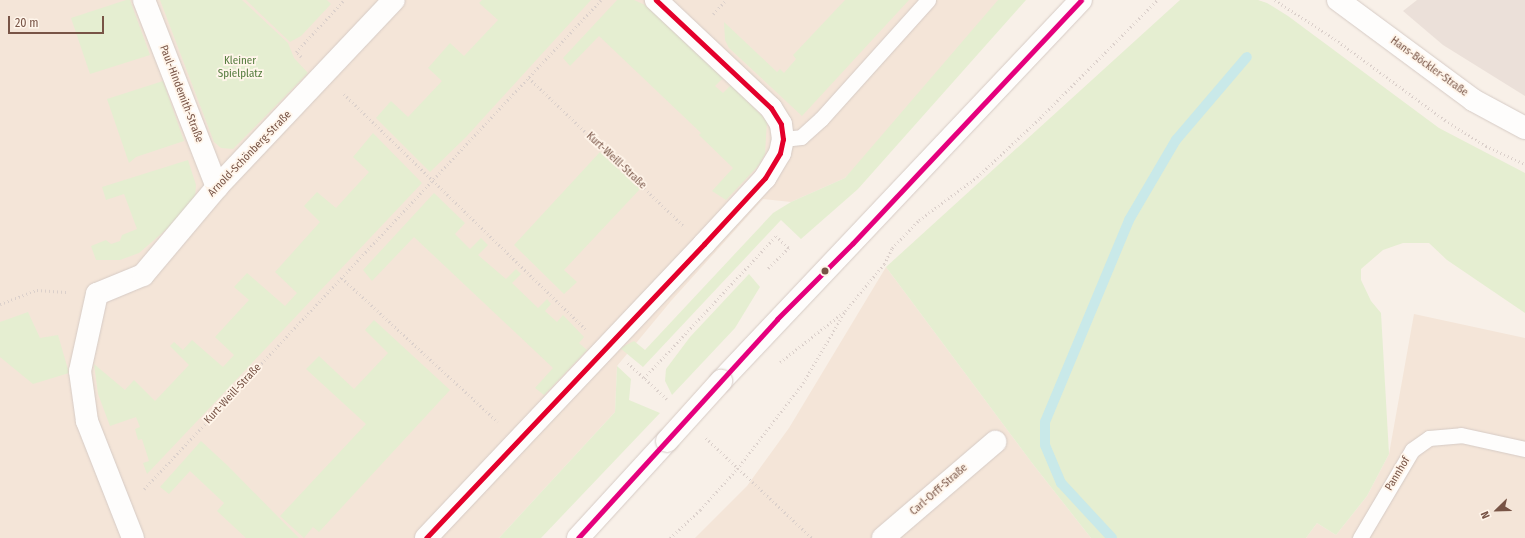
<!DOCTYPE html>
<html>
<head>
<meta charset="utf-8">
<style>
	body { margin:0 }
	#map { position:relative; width:1525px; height:538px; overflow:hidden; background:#f8f0e8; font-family:"Fira Sans Condensed",sans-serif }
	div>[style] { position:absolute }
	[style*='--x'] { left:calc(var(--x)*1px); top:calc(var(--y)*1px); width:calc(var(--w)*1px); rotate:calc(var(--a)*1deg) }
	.residential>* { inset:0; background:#f4e5d8 }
	.industrial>* { inset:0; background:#ebe0d9 }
	.green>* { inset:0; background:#e5eed1 }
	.stream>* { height:10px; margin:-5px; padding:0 5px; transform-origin:5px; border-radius:5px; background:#c9e9e9 }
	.path>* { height:2.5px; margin-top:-1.25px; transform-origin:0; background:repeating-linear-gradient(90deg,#dbd0cb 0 1px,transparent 0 4px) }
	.roads { filter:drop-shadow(0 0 1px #d6cbc5) drop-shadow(0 0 1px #d6cbc5) }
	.lane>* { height:15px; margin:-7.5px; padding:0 7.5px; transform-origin:7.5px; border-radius:7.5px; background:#fefdfc }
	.street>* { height:22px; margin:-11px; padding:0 11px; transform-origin:11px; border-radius:11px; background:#fefdfc }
	.secondary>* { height:22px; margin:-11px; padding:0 11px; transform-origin:11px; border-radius:11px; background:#fefdfc }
	.bridges { filter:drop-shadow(0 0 1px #d7cbc4) drop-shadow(0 0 1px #d7cbc4) }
	.secondary-bridge>* { height:22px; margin:-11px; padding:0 11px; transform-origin:11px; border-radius:11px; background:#fefdfc }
	.bus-1>* { height:5px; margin:-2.5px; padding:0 2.5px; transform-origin:2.5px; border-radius:2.5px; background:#e5007d }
	.bus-2>* { height:5px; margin:-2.5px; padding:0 2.5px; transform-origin:2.5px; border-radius:2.5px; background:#e4002b }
	.dots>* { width:11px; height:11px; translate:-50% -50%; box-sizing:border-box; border:2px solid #fff5ea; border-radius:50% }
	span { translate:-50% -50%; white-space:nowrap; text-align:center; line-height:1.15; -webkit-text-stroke:3.5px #fff5ea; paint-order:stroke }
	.park-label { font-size:11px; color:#527a3b }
	.street-label { font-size:11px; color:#785446 }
	.north { position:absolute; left:1477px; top:490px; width:40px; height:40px; -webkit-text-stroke:3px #fff5ea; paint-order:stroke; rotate:247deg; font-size:11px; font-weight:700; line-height:16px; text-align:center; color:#785446 }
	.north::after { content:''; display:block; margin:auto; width:14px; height:18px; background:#785446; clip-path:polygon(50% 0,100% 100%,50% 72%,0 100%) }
	.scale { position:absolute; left:8px; top:16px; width:96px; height:18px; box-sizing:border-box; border:2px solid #785446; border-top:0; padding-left:5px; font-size:12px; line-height:14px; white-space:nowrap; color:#785446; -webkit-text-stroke:3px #fff5ea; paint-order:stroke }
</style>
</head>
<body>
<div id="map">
	<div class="residential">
		<div style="clip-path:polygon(0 0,1015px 0,845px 178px,791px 202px,763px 199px,671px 301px,617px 366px,615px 412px,499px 538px,0 538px)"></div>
		<div style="clip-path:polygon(886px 267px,1032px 463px,1091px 538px,695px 538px,747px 486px,789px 428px)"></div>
		<div style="clip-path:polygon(1414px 314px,1525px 338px,1525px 538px,1306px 538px,1317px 523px,1336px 535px,1367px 496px,1389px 454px)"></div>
	</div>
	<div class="industrial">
		<div style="clip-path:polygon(1417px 0,1525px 0,1525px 96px,1443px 45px,1403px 11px)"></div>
	</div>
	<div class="green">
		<div style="clip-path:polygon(126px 0,130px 0,150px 55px,90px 74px,71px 18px)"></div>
		<div style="clip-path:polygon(160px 0,242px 0,288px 43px,294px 58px,308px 73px,233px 149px,221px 148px,214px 142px)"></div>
		<div style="clip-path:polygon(246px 0,327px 0,331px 4px,301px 36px,290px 42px)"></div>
		<div style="clip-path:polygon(482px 0,591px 0,466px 137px,430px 172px,376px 118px,391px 101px,408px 117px,442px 81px,428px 68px,450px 43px,464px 56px,498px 20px,479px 3px)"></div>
		<div style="clip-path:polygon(617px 0,634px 0,645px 5px,723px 78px,715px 86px,723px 93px,731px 85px,767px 121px,765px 154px,758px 166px,726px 200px,712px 191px,733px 168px,699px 135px,701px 133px,599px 36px,570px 66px,563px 58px)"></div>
		<div style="clip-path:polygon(845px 0,909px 0,802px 116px,729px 48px,725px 40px,724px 22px,777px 72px,780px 69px,784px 73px,796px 59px,793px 55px,795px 53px)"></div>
		<div style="clip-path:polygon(998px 0,1026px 0,858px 189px,801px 239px,781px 220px,643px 367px,620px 348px,634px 341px,645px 350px,773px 213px,791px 202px,845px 178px)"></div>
		<div style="clip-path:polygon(1180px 0,1258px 0,1267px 3px,1288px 16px,1439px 128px,1525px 173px,1525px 313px,1447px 260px,1429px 243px,1403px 243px,1383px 250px,1361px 269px,1361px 280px,1371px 301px,1381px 313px,1389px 454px,1367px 496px,1336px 535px,1317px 523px,1306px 538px,1091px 538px,1032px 463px,886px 267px)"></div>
		<div style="clip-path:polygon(163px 81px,184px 141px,136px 157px,129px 163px,107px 99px)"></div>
		<div style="clip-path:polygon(373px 133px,422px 183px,147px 474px,143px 463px,149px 461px,142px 439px,138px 440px,135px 429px,140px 427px,136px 417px,110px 426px,98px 394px,94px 364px,125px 390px,134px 380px,155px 401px,189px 365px,170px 346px,174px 342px,183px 350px,192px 340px,223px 367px,234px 355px,215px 337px,249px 300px,234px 287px,247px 273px,285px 306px,297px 293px,275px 272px,320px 222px,304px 206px,317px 192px,336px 208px,369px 172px,353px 157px)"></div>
		<div style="clip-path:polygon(600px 152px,640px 189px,564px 270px,577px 282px,564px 294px,514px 245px)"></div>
		<div style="clip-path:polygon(188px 160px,196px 185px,195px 197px,168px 228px,139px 253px,120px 260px,96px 260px,91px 246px,106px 240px,111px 244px,120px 241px,122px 235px,137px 229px,124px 194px,106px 200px,102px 187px)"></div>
		<div style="clip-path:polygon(434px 193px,465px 223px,455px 234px,470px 249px,481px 238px,488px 245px,478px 255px,506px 279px,516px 269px,521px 274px,512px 283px,538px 308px,547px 299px,551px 304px,545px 311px,557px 322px,563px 315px,584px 337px,579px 343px,587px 350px,544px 395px,535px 388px,553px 368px,414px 237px,372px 281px,363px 270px)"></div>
		<div style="clip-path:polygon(749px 274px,760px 287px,735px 328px,672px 395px,665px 381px,666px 369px,690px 337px)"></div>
		<div style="clip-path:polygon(28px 312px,40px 338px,58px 335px,69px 373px,33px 384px,0 357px,0 322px)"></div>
		<div style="clip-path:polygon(374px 320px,450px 390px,319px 532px,313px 527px,304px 538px,280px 516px,366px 424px,306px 369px,319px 356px,354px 389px,388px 353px,365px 330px)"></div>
		<div style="clip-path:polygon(617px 366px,631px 379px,629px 400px,660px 413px,541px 538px,499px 538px,615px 412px)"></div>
		<div style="clip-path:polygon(201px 441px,228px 466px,299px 538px,246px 538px,217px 511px,224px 503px,190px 471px,169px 494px,160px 487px)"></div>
	</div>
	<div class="stream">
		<div style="--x:1112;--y:538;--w:75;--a:-132.8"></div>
		<div style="--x:1061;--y:483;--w:41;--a:-112.8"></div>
		<div style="--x:1045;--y:445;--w:23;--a:-90"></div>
		<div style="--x:1045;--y:422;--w:219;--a:-67.4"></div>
		<div style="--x:1129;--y:220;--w:93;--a:-59.6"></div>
		<div style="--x:1176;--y:140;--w:109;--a:-49.5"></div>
	</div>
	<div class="path">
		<div style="--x:1275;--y:0;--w:72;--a:33"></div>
		<div style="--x:1335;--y:39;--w:137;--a:36.4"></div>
		<div style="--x:1445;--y:120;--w:49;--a:32.4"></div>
		<div style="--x:1486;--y:146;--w:43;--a:24.8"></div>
		<div style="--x:713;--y:14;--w:19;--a:-47"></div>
		<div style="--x:301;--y:57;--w:7;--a:-135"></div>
		<div style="--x:296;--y:52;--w:71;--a:-47.3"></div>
		<div style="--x:529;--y:78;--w:213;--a:43.7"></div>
		<div style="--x:344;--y:94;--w:337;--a:44.2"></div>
		<div style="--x:342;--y:278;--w:212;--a:42.7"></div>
		<div style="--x:0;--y:304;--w:40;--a:-21"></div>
		<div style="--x:37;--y:290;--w:32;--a:4"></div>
		<div style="--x:780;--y:362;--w:83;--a:-38.1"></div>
		<div style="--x:845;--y:311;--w:61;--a:-50.3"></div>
		<div style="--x:884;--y:264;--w:18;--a:-63"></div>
		<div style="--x:892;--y:248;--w:39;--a:-46"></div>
		<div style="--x:919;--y:220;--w:72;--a:-36.6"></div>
		<div style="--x:977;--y:177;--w:86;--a:-43.1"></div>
		<div style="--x:1040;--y:118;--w:166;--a:-45.2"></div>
		<div style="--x:628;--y:363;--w:53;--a:42.7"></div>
		<div style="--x:644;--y:378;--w:194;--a:-47.1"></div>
		<div style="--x:776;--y:236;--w:18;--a:43"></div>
		<div style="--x:789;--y:248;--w:30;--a:135"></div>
		<div style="--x:706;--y:438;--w:146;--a:43.3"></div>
		<div style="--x:144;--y:489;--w:669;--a:-46.94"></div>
		<div style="--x:670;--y:538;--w:41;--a:-43"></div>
		<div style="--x:700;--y:510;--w:55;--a:-47.9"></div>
		<div style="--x:737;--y:469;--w:108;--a:-52.5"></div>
		<div style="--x:803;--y:383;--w:81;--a:-59.6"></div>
	</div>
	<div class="roads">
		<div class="lane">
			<div style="--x:783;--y:139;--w:18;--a:-6"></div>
			<div style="--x:801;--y:137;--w:27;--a:-42"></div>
			<div style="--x:821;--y:119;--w:160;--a:-48"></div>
			<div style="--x:1360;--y:538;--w:102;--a:-59.4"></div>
			<div style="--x:1412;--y:450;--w:21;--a:-35"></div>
			<div style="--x:1429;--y:438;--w:32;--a:-5"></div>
			<div style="--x:1461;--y:435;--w:66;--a:12.3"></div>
		</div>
		<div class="street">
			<div style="--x:144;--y:0;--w:201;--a:68.7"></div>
			<div style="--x:133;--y:538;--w:126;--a:-111.5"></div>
			<div style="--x:87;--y:421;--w:50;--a:-98"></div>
			<div style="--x:80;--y:371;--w:79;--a:-77.6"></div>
			<div style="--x:97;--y:294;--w:50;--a:-22.4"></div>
			<div style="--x:143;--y:275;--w:115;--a:-49.9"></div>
			<div style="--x:217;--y:187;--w:257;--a:-46.6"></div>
			<div style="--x:426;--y:538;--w:405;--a:-46.6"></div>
			<div style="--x:704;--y:244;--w:90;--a:-47.3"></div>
			<div style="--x:765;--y:178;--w:29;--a:-59"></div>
			<div style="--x:780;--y:153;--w:14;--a:-78"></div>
			<div style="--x:783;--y:139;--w:15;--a:-98"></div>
			<div style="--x:781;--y:124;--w:19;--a:-122"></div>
			<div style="--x:771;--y:108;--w:158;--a:-136.8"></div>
			<div style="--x:883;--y:538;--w:148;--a:-40.6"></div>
		</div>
		<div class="secondary">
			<div style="--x:1338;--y:0;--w:168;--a:36.5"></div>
			<div style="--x:1473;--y:100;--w:59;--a:28.3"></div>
			<div style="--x:721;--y:381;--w:524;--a:-46.62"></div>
			<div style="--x:578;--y:538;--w:132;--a:-47.5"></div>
		</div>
	</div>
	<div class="bridges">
		<div class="secondary-bridge">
			<div style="--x:667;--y:441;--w:81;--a:-48"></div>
		</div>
	</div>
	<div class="bus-1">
		<div style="--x:578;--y:538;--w:296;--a:-47.7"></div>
		<div style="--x:777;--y:319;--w:107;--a:-45"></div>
		<div style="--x:853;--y:243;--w:333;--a:-46.8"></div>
	</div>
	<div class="bus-2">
		<div style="--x:426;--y:538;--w:405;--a:-46.6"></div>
		<div style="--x:704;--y:244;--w:90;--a:-47.3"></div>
		<div style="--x:765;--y:178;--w:29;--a:-59"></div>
		<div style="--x:780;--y:153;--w:14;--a:-78"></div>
		<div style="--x:783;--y:139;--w:15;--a:-98"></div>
		<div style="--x:781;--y:124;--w:19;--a:-122"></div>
		<div style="--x:771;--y:108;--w:158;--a:-136.8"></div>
	</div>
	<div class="dots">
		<div style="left:825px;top:271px;background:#785446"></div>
	</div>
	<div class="park-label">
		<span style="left:240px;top:68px">Kleiner<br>Spielplatz</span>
	</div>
	<div class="street-label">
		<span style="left:1429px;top:67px;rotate:36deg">Hans-Böckler-Straße</span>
		<span style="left:181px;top:94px;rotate:69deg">Paul-Hindemith-Straße</span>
		<span style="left:250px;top:154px;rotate:-46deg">Arnold-Schönberg-Straße</span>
		<span style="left:616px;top:161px;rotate:43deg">Kurt-Weill-Straße</span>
		<span style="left:233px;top:394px;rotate:-47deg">Kurt-Weill-Straße</span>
		<span style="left:1398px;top:474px;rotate:-59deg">Pannhof</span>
		<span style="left:939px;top:490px;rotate:-41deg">Carl-Orff-Straße</span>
	</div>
	<div class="north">N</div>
	<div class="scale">20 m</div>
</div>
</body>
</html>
